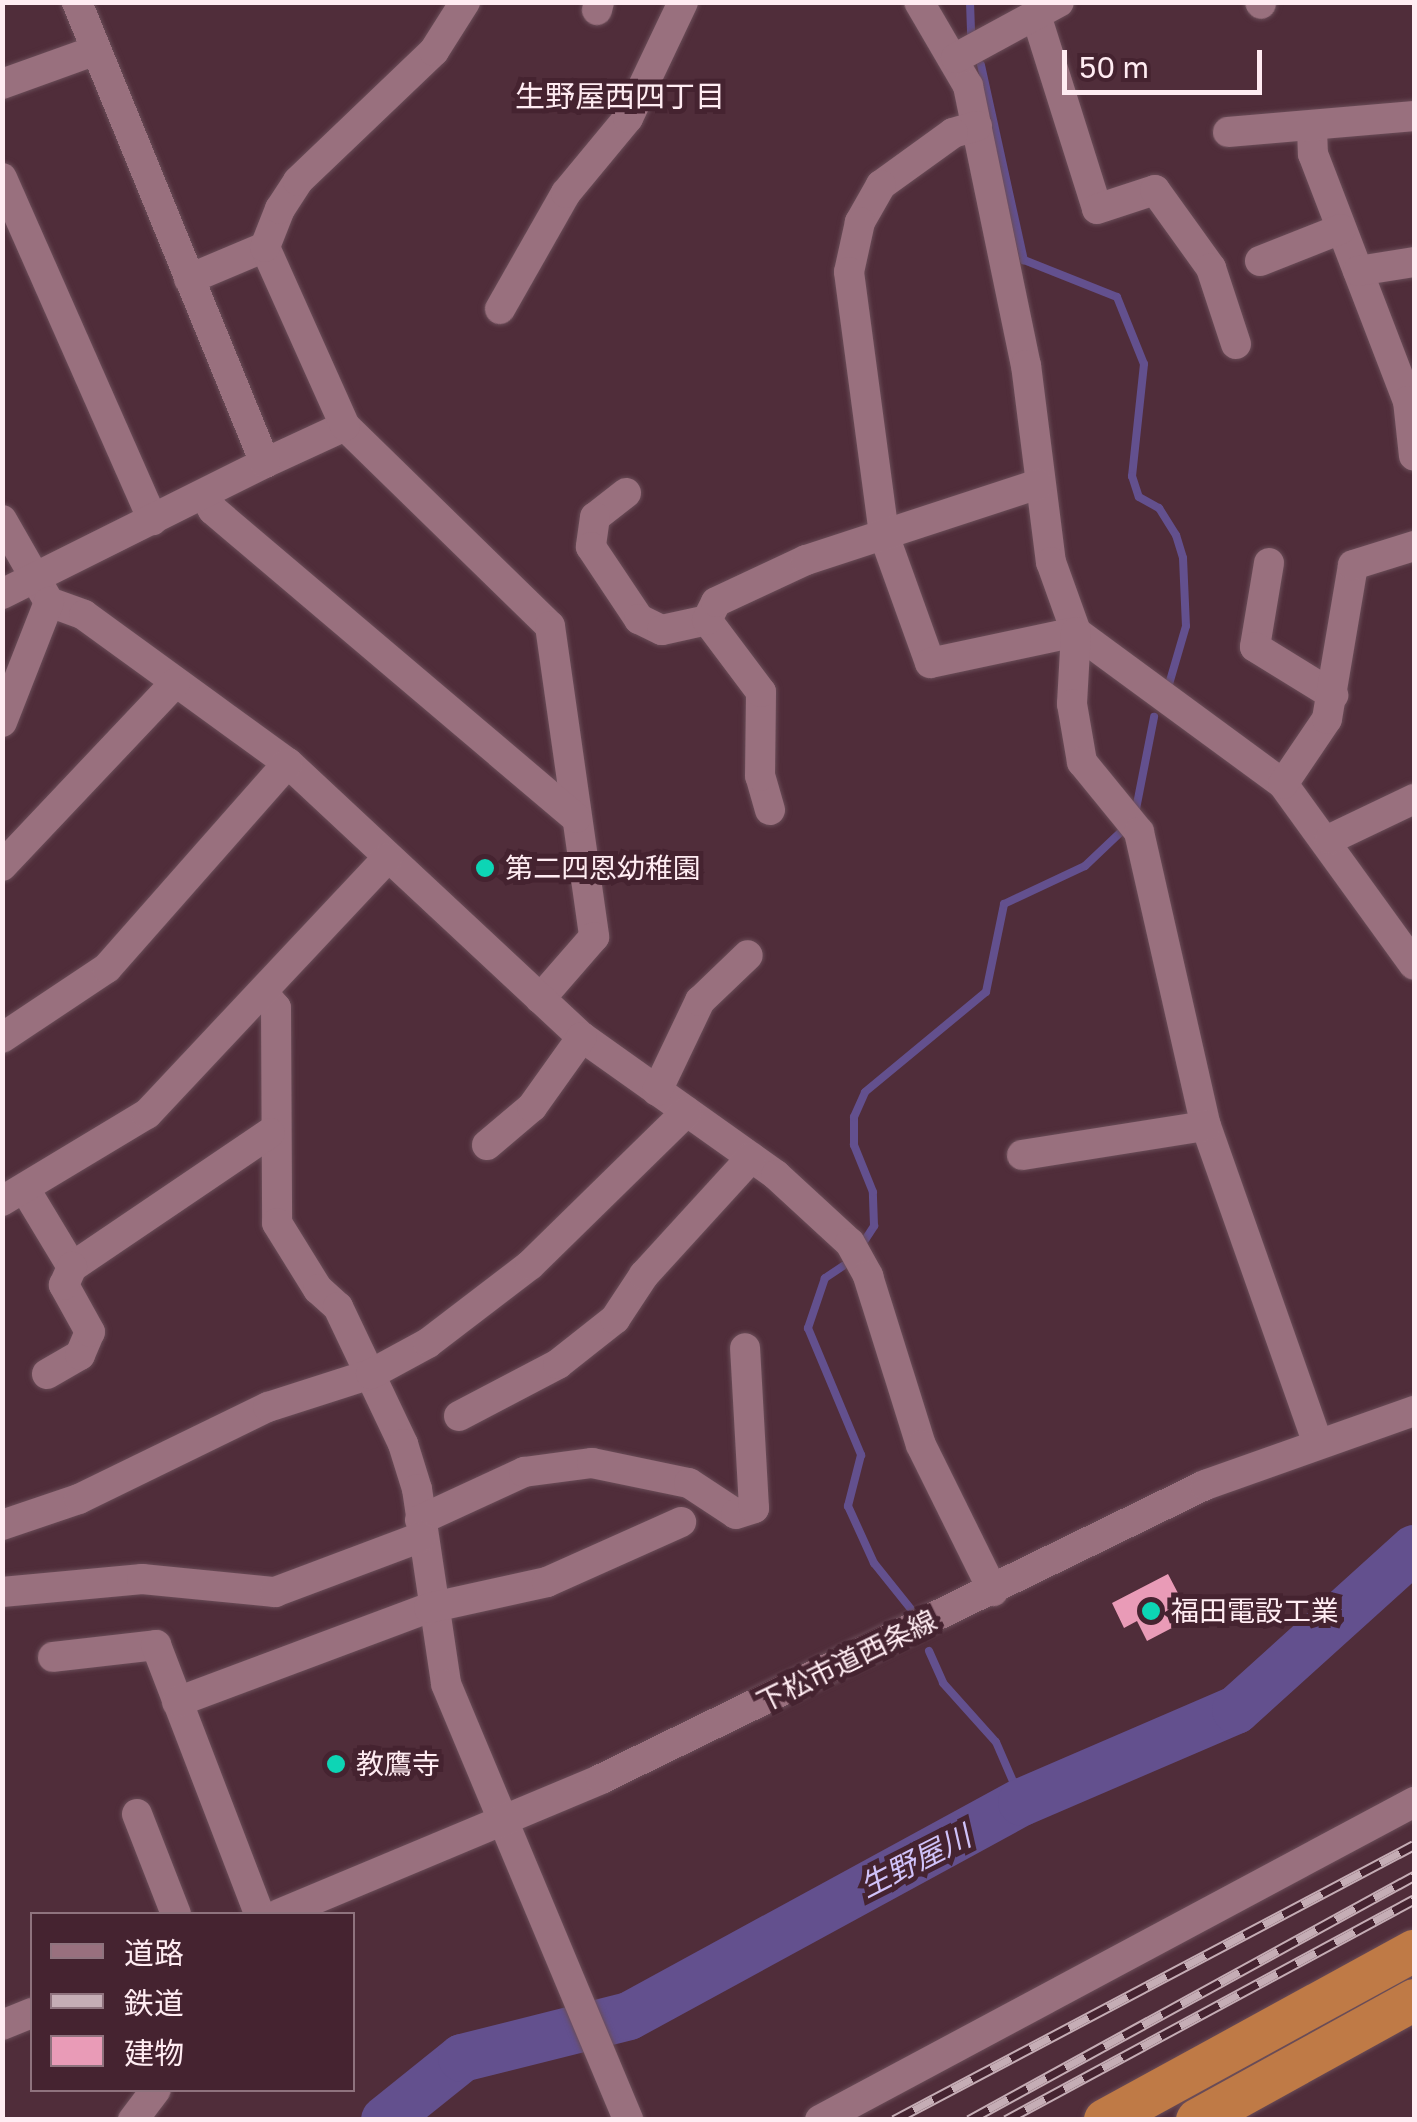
<!DOCTYPE html>
<html>
<head>
<meta charset="utf-8">
<style>
	body { margin:0 }
	#map { position:relative; width:1417px; height:2122px; overflow:hidden; background:#502d3a; font-family:"Golos Text","Noto Sans JP",sans-serif }
	div>[style] { position:absolute }
	[style*='--x'] { left:calc(var(--x)*1px); top:calc(var(--y)*1px); width:calc(var(--w)*1px); rotate:calc(var(--a)*1deg) }
	.stream>* { height:8px; margin:-4px; padding:0 4px; transform-origin:4px; border-radius:4px; background:#63508e }
	.river>* { height:48px; margin:-24px; padding:0 24px; transform-origin:24px; border-radius:24px; background:#63508e }
	.building>* { inset:0; background:#e99bb7 }
	.roads { filter:drop-shadow(0 0 2px #6a4d58) drop-shadow(0 0 2px #6a4d58) }
	.minor>* { height:30px; margin:-15px; padding:0 15px; transform-origin:15px; border-radius:15px; background:#99707e }
	.highway>* { height:42px; margin:-21px; padding:0 21px; transform-origin:21px; border-radius:21px; background:#bf7a46 }
	.rail>* { height:11px; margin-top:-5.5px; transform-origin:0; background:repeating-linear-gradient(90deg,#452330 0 22px,#c5adb5 0 44px); box-sizing:border-box; border-block:2px solid #c5adb5 }
	.dots>* { width:28px; height:28px; translate:-50% -50%; box-sizing:border-box; border:5px solid #452330; border-radius:50% }
	span { translate:-50% -50%; white-space:nowrap; text-align:center; line-height:1.15; -webkit-text-stroke:10px #452330; paint-order:stroke }
	.poi-label { font-size:28px; color:#ffecf2 }
	.left { translate:0 -50%; text-align:left }
	.street-label { font-size:28px; color:#ffecf2 }
	.neighbourhood-label { font-size:30px; color:#ffecf2 }
	.water-label { font-size:30px; color:#d0c2f9; font-style:italic }
	.frame { position:absolute; inset:0; border:5px solid #ffecf2; pointer-events:none }
	.legend { position:absolute; left:30px; top:1912px; width:325px; height:180px; box-sizing:border-box; background:#452330; border:2px solid #8f737e; margin:0; padding:12px 18px; list-style:none; font-size:30px; color:#ffecf2 }
	.legend li { display:flex; align-items:center; gap:20px; height:50px }
	.legend b { width:50px; border:2px solid #8f737e }
	.scale { position:absolute; left:1062px; top:50px; width:200px; height:45px; box-sizing:border-box; border:5px solid #ffecf2; border-top:0; padding-left:12px; font-size:30px; line-height:35px; white-space:nowrap; color:#ffecf2; -webkit-text-stroke:8px #452330; paint-order:stroke }
</style>
</head>
<body>
<div id="map">
	<div class="stream">
		<div style="--x:970;--y:2;--w:31;--a:88"></div>
		<div style="--x:981;--y:65;--w:200;--a:77.6"></div>
		<div style="--x:1024;--y:260;--w:100;--a:21.7"></div>
		<div style="--x:1117;--y:297;--w:72;--a:68.1"></div>
		<div style="--x:1144;--y:364;--w:113;--a:96.1"></div>
		<div style="--x:1132;--y:476;--w:22;--a:72"></div>
		<div style="--x:1139;--y:497;--w:23;--a:29"></div>
		<div style="--x:1159;--y:508;--w:32;--a:58"></div>
		<div style="--x:1176;--y:535;--w:24;--a:73"></div>
		<div style="--x:1183;--y:558;--w:68;--a:87.5"></div>
		<div style="--x:1186;--y:626;--w:60;--a:106.3"></div>
		<div style="--x:1136;--y:809;--w:94;--a:-78.9"></div>
		<div style="--x:865;--y:1240;--w:17;--a:-57"></div>
		<div style="--x:874;--y:1226;--w:34;--a:-92"></div>
		<div style="--x:873;--y:1192;--w:51;--a:-112"></div>
		<div style="--x:854;--y:1145;--w:28;--a:-90"></div>
		<div style="--x:854;--y:1117;--w:27;--a:-66"></div>
		<div style="--x:865;--y:1092;--w:157;--a:-39.6"></div>
		<div style="--x:986;--y:992;--w:90;--a:-78.4"></div>
		<div style="--x:1004;--y:904;--w:89;--a:-25.1"></div>
		<div style="--x:1085;--y:866;--w:55;--a:-43.5"></div>
		<div style="--x:843;--y:1266;--w:22;--a:146"></div>
		<div style="--x:825;--y:1278;--w:53;--a:108.8"></div>
		<div style="--x:808;--y:1328;--w:138;--a:67.3"></div>
		<div style="--x:861;--y:1455;--w:53;--a:104.3"></div>
		<div style="--x:848;--y:1506;--w:63;--a:65.5"></div>
		<div style="--x:874;--y:1563;--w:58;--a:51.3"></div>
		<div style="--x:929;--y:1651;--w:35;--a:66"></div>
		<div style="--x:943;--y:1683;--w:79;--a:48.1"></div>
		<div style="--x:996;--y:1742;--w:65;--a:66.6"></div>
	</div>
	<div class="river">
		<div style="--x:385;--y:2120;--w:99;--a:-38.8"></div>
		<div style="--x:462;--y:2058;--w:172;--a:-14.1"></div>
		<div style="--x:629;--y:2016;--w:447;--a:-28.6"></div>
		<div style="--x:1022;--y:1802;--w:233;--a:-23.3"></div>
		<div style="--x:1236;--y:1710;--w:240;--a:-42.1"></div>
	</div>
	<div class="building">
		<div style="clip-path:polygon(1168px 1574px,1191px 1618px,1147px 1641px,1137px 1621px,1124px 1628px,1112px 1603px)"></div>
	</div>
	<div class="roads">
		<div class="minor">
			<div style="--x:919;--y:2;--w:97;--a:59.7"></div>
			<div style="--x:968;--y:86;--w:285;--a:78.3"></div>
			<div style="--x:1026;--y:365;--w:199;--a:82.8"></div>
			<div style="--x:1051;--y:562;--w:74;--a:70.3"></div>
			<div style="--x:1076;--y:632;--w:257;--a:36.3"></div>
			<div style="--x:1283;--y:784;--w:223;--a:54.1"></div>
			<div style="--x:1260;--y:2;--w:2;--a:63"></div>
			<div style="--x:597;--y:10;--w:8;--a:-76"></div>
			<div style="--x:1036;--y:15;--w:203;--a:72.5"></div>
			<div style="--x:1097;--y:209;--w:61;--a:-18.1"></div>
			<div style="--x:1155;--y:190;--w:96;--a:54.3"></div>
			<div style="--x:1211;--y:268;--w:80;--a:71.8"></div>
			<div style="--x:956;--y:58;--w:117;--a:-28.5"></div>
			<div style="--x:2;--y:84;--w:95;--a:-19.8"></div>
			<div style="--x:977;--y:126;--w:25;--a:164"></div>
			<div style="--x:953;--y:133;--w:89;--a:144.2"></div>
			<div style="--x:881;--y:185;--w:43;--a:119.6"></div>
			<div style="--x:860;--y:222;--w:51;--a:102.4"></div>
			<div style="--x:849;--y:272;--w:265;--a:82.4"></div>
			<div style="--x:884;--y:535;--w:136;--a:70.2"></div>
			<div style="--x:930;--y:663;--w:149;--a:-12"></div>
			<div style="--x:1076;--y:632;--w:72;--a:93.2"></div>
			<div style="--x:1072;--y:704;--w:59;--a:80.2"></div>
			<div style="--x:1082;--y:762;--w:90;--a:50.8"></div>
			<div style="--x:1139;--y:832;--w:302;--a:77.2"></div>
			<div style="--x:1206;--y:1126;--w:334;--a:70.6"></div>
			<div style="--x:1312;--y:128;--w:26;--a:88"></div>
			<div style="--x:1313;--y:154;--w:265;--a:69"></div>
			<div style="--x:1408;--y:401;--w:55;--a:83.8"></div>
			<div style="--x:1228;--y:132;--w:187;--a:-4.9"></div>
			<div style="--x:2;--y:178;--w:374;--a:66.2"></div>
			<div style="--x:1260;--y:261;--w:87;--a:-21.6"></div>
			<div style="--x:1358;--y:271;--w:57;--a:-9.1"></div>
			<div style="--x:189;--y:279;--w:82;--a:-22.8"></div>
			<div style="--x:500;--y:309;--w:133;--a:-60.4"></div>
			<div style="--x:566;--y:193;--w:97;--a:-50.4"></div>
			<div style="--x:628;--y:118;--w:128;--a:-64.6"></div>
			<div style="--x:345;--y:426;--w:286;--a:44.3"></div>
			<div style="--x:550;--y:626;--w:314;--a:81.9"></div>
			<div style="--x:594;--y:937;--w:82;--a:131.1"></div>
			<div style="--x:265;--y:463;--w:88;--a:-24.8"></div>
			<div style="--x:345;--y:426;--w:196;--a:-114.1"></div>
			<div style="--x:265;--y:247;--w:41;--a:-68.5"></div>
			<div style="--x:280;--y:209;--w:33;--a:-57"></div>
			<div style="--x:298;--y:181;--w:188;--a:-43.7"></div>
			<div style="--x:434;--y:51;--w:58;--a:-57.7"></div>
			<div style="--x:626;--y:493;--w:39;--a:142"></div>
			<div style="--x:595;--y:517;--w:30;--a:98"></div>
			<div style="--x:591;--y:547;--w:87;--a:56.3"></div>
			<div style="--x:639;--y:619;--w:25;--a:26"></div>
			<div style="--x:662;--y:630;--w:46;--a:-12.5"></div>
			<div style="--x:204;--y:494;--w:18;--a:61"></div>
			<div style="--x:213;--y:510;--w:476;--a:40.3"></div>
			<div style="--x:2;--y:520;--w:95;--a:60.2"></div>
			<div style="--x:49;--y:602;--w:37;--a:20"></div>
			<div style="--x:84;--y:615;--w:252;--a:36"></div>
			<div style="--x:288;--y:763;--w:402;--a:43"></div>
			<div style="--x:582;--y:1037;--w:238;--a:35.4"></div>
			<div style="--x:776;--y:1175;--w:100;--a:42.6"></div>
			<div style="--x:850;--y:1243;--w:38;--a:61"></div>
			<div style="--x:868;--y:1276;--w:177;--a:72.6"></div>
			<div style="--x:921;--y:1445;--w:163;--a:63.7"></div>
			<div style="--x:1269;--y:563;--w:85;--a:99.5"></div>
			<div style="--x:1255;--y:647;--w:92;--a:31.6"></div>
			<div style="--x:2;--y:594;--w:294;--a:-26.5"></div>
			<div style="--x:265;--y:463;--w:498;--a:-112.2"></div>
			<div style="--x:2;--y:722;--w:129;--a:-68.6"></div>
			<div style="--x:1283;--y:784;--w:78;--a:-55.9"></div>
			<div style="--x:1327;--y:719;--w:156;--a:-80.4"></div>
			<div style="--x:1353;--y:565;--w:64;--a:-17.3"></div>
			<div style="--x:770;--y:810;--w:35;--a:-106"></div>
			<div style="--x:760;--y:776;--w:84;--a:-89.3"></div>
			<div style="--x:761;--y:692;--w:90;--a:-126.9"></div>
			<div style="--x:707;--y:620;--w:20;--a:-63"></div>
			<div style="--x:716;--y:602;--w:99;--a:-25"></div>
			<div style="--x:806;--y:560;--w:244;--a:-18.1"></div>
			<div style="--x:1330;--y:839;--w:93;--a:-25.5"></div>
			<div style="--x:2;--y:866;--w:252;--a:-46.6"></div>
			<div style="--x:264;--y:994;--w:18;--a:49"></div>
			<div style="--x:276;--y:1008;--w:215;--a:89.7"></div>
			<div style="--x:277;--y:1223;--w:78;--a:58.2"></div>
			<div style="--x:318;--y:1289;--w:27;--a:42"></div>
			<div style="--x:338;--y:1307;--w:152;--a:64.6"></div>
			<div style="--x:403;--y:1444;--w:47;--a:72.7"></div>
			<div style="--x:417;--y:1489;--w:197;--a:81.5"></div>
			<div style="--x:446;--y:1684;--w:472;--a:67.3"></div>
			<div style="--x:2;--y:1038;--w:126;--a:-33.7"></div>
			<div style="--x:107;--y:968;--w:273;--a:-48.6"></div>
			<div style="--x:657;--y:1091;--w:100;--a:-64.5"></div>
			<div style="--x:700;--y:1001;--w:66;--a:-43.8"></div>
			<div style="--x:487;--y:1145;--w:59;--a:-40.2"></div>
			<div style="--x:532;--y:1107;--w:86;--a:-54.5"></div>
			<div style="--x:1022;--y:1155;--w:186;--a:-9"></div>
			<div style="--x:25;--y:1189;--w:91;--a:58.9"></div>
			<div style="--x:72;--y:1267;--w:239;--a:-34.1"></div>
			<div style="--x:2;--y:1201;--w:169;--a:-31"></div>
			<div style="--x:147;--y:1114;--w:351;--a:-46.8"></div>
			<div style="--x:47;--y:1374;--w:38;--a:-30"></div>
			<div style="--x:80;--y:1355;--w:25;--a:-67"></div>
			<div style="--x:90;--y:1332;--w:54;--a:-119"></div>
			<div style="--x:64;--y:1285;--w:20;--a:-66"></div>
			<div style="--x:459;--y:1416;--w:112;--a:-27.7"></div>
			<div style="--x:558;--y:1364;--w:73;--a:-38.3"></div>
			<div style="--x:615;--y:1319;--w:53;--a:-56.6"></div>
			<div style="--x:644;--y:1275;--w:159;--a:-47.6"></div>
			<div style="--x:420;--y:1520;--w:115;--a:-24.8"></div>
			<div style="--x:524;--y:1472;--w:69;--a:-7.5"></div>
			<div style="--x:592;--y:1463;--w:99;--a:11.7"></div>
			<div style="--x:689;--y:1483;--w:56;--a:33.4"></div>
			<div style="--x:736;--y:1514;--w:19;--a:-18"></div>
			<div style="--x:754;--y:1508;--w:160;--a:-93.2"></div>
			<div style="--x:2;--y:1525;--w:81;--a:-18.7"></div>
			<div style="--x:79;--y:1499;--w:210;--a:-26"></div>
			<div style="--x:268;--y:1407;--w:108;--a:-17.8"></div>
			<div style="--x:371;--y:1374;--w:65;--a:-28.5"></div>
			<div style="--x:428;--y:1343;--w:128;--a:-37.4"></div>
			<div style="--x:530;--y:1265;--w:219;--a:-44.4"></div>
			<div style="--x:2;--y:1592;--w:141;--a:-5.3"></div>
			<div style="--x:142;--y:1579;--w:134;--a:5.6"></div>
			<div style="--x:275;--y:1592;--w:156;--a:-20.6"></div>
			<div style="--x:53;--y:1657;--w:104;--a:-6.6"></div>
			<div style="--x:156;--y:1645;--w:288;--a:69"></div>
			<div style="--x:177;--y:1702;--w:269;--a:-20.5"></div>
			<div style="--x:429;--y:1608;--w:121;--a:-12.4"></div>
			<div style="--x:547;--y:1582;--w:147;--a:-24.1"></div>
			<div style="--x:137;--y:1814;--w:107;--a:68.7"></div>
			<div style="--x:279;--y:1914;--w:349;--a:-22.7"></div>
			<div style="--x:601;--y:1779;--w:672;--a:-25.95"></div>
			<div style="--x:1205;--y:1485;--w:222;--a:-19.5"></div>
			<div style="--x:2;--y:2025;--w:32;--a:-22"></div>
			<div style="--x:133;--y:2120;--w:38;--a:-53"></div>
			<div style="--x:820;--y:2120;--w:674;--a:-28.16"></div>
		</div>
		<div class="highway">
			<div style="--x:1105;--y:2120;--w:352;--a:-28.7"></div>
			<div style="--x:1197;--y:2120;--w:248;--a:-28.9"></div>
		</div>
	</div>
	<div class="rail">
		<div style="--x:894;--y:2120;--w:588;--a:-27.87"></div>
		<div style="--x:969;--y:2120;--w:508;--a:-28.74"></div>
		<div style="--x:1006;--y:2120;--w:464;--a:-28.4"></div>
	</div>
	<div class="dots">
		<div style="left:485px;top:868px;background:#0dd5b5"></div>
		<div style="left:1151px;top:1611px;background:#0dd5b5"></div>
		<div style="left:336px;top:1764px;background:#0dd5b5"></div>
	</div>
	<div class="poi-label">
		<span class="left" style="left:505px;top:868px">第二四恩幼稚園</span>
		<span class="left" style="left:1171px;top:1611px">福田電設工業</span>
		<span class="left" style="left:356px;top:1764px">教鷹寺</span>
	</div>
	<div class="street-label">
		<span style="left:847px;top:1661px;rotate:-26deg">下松市道西条線</span>
	</div>
	<div class="neighbourhood-label">
		<span style="left:620px;top:96px">生野屋西四丁目</span>
	</div>
	<div class="water-label">
		<span style="left:915px;top:1861px;rotate:-27deg">生野屋川</span>
	</div>
	<div class="frame"></div>
	<ul class="legend">
	<li><b style="height:12px;background:#99707e"></b>道路</li>
	<li><b style="height:12px;background:#c5adb5"></b>鉄道</li>
	<li><b style="height:28px;background:#e99bb7"></b>建物</li>
	</ul>
	<div class="scale">50 m</div>
</div>
</body>
</html>
